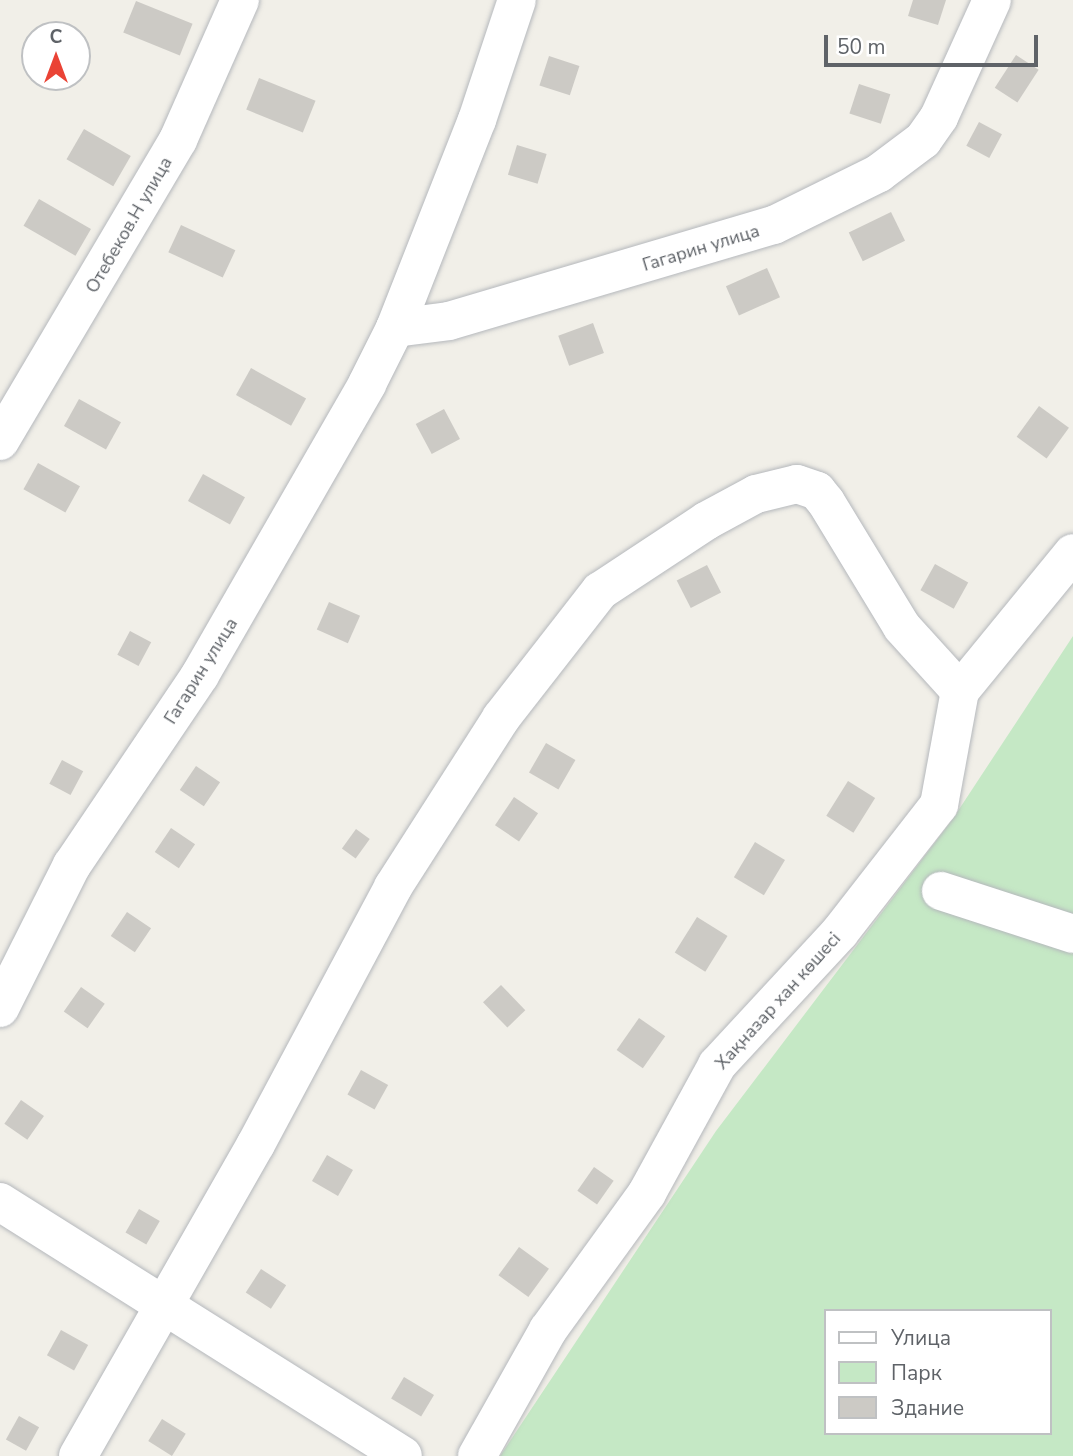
<!DOCTYPE html>
<html>
<head>
<meta charset="utf-8">
<style>
	body { margin:0 }
	#map { position:relative; width:1073px; height:1456px; overflow:hidden; background:#f1efe8; font-family:"Nunito Sans",sans-serif }
	div>[style] { position:absolute }
	[style*='--x'] { left:calc(var(--x)*1px); top:calc(var(--y)*1px); width:calc(var(--w)*1px); rotate:calc(var(--a)*1deg) }
	.green>* { inset:0; background:#c5e8c5 }
	.building>* { inset:0; background:#cccac5; transform-origin:0 0 }
	.roads { filter:drop-shadow(0 0 2px #b5b8bc) drop-shadow(0 0 2px #b5b8bc) }
	.minor>* { height:38px; margin:-19px; padding:0 19px; transform-origin:19px; border-radius:19px; background:#fff }
	span { translate:-50% -50%; white-space:nowrap; text-align:center; line-height:1.15; -webkit-text-stroke:6px #fff; paint-order:stroke }
	.street-label { font-size:18px; color:#5f6368 }
	.legend { position:absolute; left:824px; top:1309px; width:228px; height:126px; box-sizing:border-box; background:#fff; border:2px solid #bfc1c3; margin:0; padding:9px 12px; list-style:none; font-size:21px; color:#5f6368 }
	.legend li { display:flex; align-items:center; gap:14px; height:35px }
	.legend b { width:35px; border:2px solid #bfc1c3 }
	.north { position:absolute; left:21px; top:21px; width:70px; height:70px; box-sizing:border-box; background:#fff; border:2px solid #bfc1c3; border-radius:50%; rotate:0deg; font-size:19px; font-weight:700; line-height:28px; text-align:center; color:#5f6368 }
	.north::after { content:''; display:block; margin:auto; width:24px; height:32px; background:#ea4335; clip-path:polygon(50% 0,100% 100%,50% 72%,0 100%) }
	.scale { position:absolute; left:824px; top:35px; width:214px; height:32px; box-sizing:border-box; border:4px solid #5f6368; border-top:0; padding-left:9px; font-size:21px; line-height:24px; white-space:nowrap; color:#5f6368; -webkit-text-stroke:5px #fff; paint-order:stroke }
</style>
</head>
<body>
<div id="map">
	<div class="green">
		<div style="clip-path:polygon(evenodd,1073px 636px,1073px 1456px,500px 1456px,716px 1131px,952px 820px,1073px 636px,826px 1311px,1050px 1311px,1050px 1433px,826px 1433px,826px 1311px)"></div>
	</div>
	<div class="building">
		<div style="clip-path:polygon(913px 0,946px 0,938px 25px,908px 16px)"></div>
		<div style="left:136px;top:1px;width:61px;height:34px;rotate:22deg"></div>
		<div style="left:1016px;top:55px;width:27px;height:39px;rotate:33deg"></div>
		<div style="left:549px;top:56px;width:32px;height:31px;rotate:18deg"></div>
		<div style="left:259px;top:78px;width:61px;height:34px;rotate:22deg"></div>
		<div style="left:859px;top:84px;width:33px;height:31px;rotate:18deg"></div>
		<div style="left:979px;top:122px;width:26px;height:27px;rotate:28deg"></div>
		<div style="left:84px;top:129px;width:54px;height:35px;rotate:30deg"></div>
		<div style="left:517px;top:145px;width:31px;height:31px;rotate:17deg"></div>
		<div style="left:39px;top:199px;width:60px;height:31px;rotate:30deg"></div>
		<div style="left:891px;top:212px;width:32px;height:47px;rotate:64deg"></div>
		<div style="left:181px;top:225px;width:60px;height:30px;rotate:25deg"></div>
		<div style="left:767px;top:268px;width:32px;height:45px;rotate:66deg"></div>
		<div style="left:593px;top:323px;width:32px;height:37px;rotate:70deg"></div>
		<div style="left:251px;top:368px;width:63px;height:31px;rotate:29deg"></div>
		<div style="left:79px;top:399px;width:48px;height:31px;rotate:29deg"></div>
		<div style="left:1039px;top:406px;width:37px;height:38px;rotate:36deg"></div>
		<div style="left:444px;top:409px;width:34px;height:32px;rotate:62deg"></div>
		<div style="left:38px;top:463px;width:48px;height:30px;rotate:29deg"></div>
		<div style="left:203px;top:474px;width:48px;height:31px;rotate:29deg"></div>
		<div style="left:935px;top:564px;width:38px;height:30px;rotate:29deg"></div>
		<div style="left:707px;top:565px;width:31px;height:34px;rotate:63deg"></div>
		<div style="left:329px;top:602px;width:34px;height:30px;rotate:24deg"></div>
		<div style="left:130px;top:631px;width:24px;height:27px;rotate:28deg"></div>
		<div style="left:546px;top:743px;width:34px;height:34px;rotate:30deg"></div>
		<div style="left:62px;top:760px;width:24px;height:27px;rotate:28deg"></div>
		<div style="left:196px;top:766px;width:29px;height:29px;rotate:34deg"></div>
		<div style="left:848px;top:781px;width:32px;height:41px;rotate:32deg"></div>
		<div style="left:514px;top:797px;width:29px;height:34px;rotate:34deg"></div>
		<div style="left:171px;top:828px;width:29px;height:29px;rotate:34deg"></div>
		<div style="left:356px;top:829px;width:17px;height:24px;rotate:36deg"></div>
		<div style="left:755px;top:842px;width:35px;height:41px;rotate:31deg"></div>
		<div style="left:127px;top:912px;width:29px;height:29px;rotate:34deg"></div>
		<div style="left:697px;top:917px;width:36px;height:42px;rotate:32deg"></div>
		<div style="left:501px;top:985px;width:35px;height:25px;rotate:46deg"></div>
		<div style="left:81px;top:987px;width:29px;height:30px;rotate:35deg"></div>
		<div style="left:639px;top:1018px;width:32px;height:39px;rotate:35deg"></div>
		<div style="left:361px;top:1070px;width:31px;height:28px;rotate:29deg"></div>
		<div style="left:21px;top:1100px;width:28px;height:29px;rotate:35deg"></div>
		<div style="left:327px;top:1155px;width:30px;height:30px;rotate:30deg"></div>
		<div style="left:594px;top:1167px;width:24px;height:29px;rotate:35deg"></div>
		<div style="left:139px;top:1209px;width:24px;height:27px;rotate:30deg"></div>
		<div style="left:519px;top:1247px;width:37px;height:35px;rotate:36deg"></div>
		<div style="left:261px;top:1269px;width:30px;height:28px;rotate:33deg"></div>
		<div style="left:61px;top:1330px;width:31px;height:29px;rotate:29deg"></div>
		<div style="left:404px;top:1377px;width:35px;height:25px;rotate:31deg"></div>
		<div style="left:19px;top:1416px;width:23px;height:27px;rotate:29deg"></div>
		<div style="left:162px;top:1419px;width:28px;height:26px;rotate:32deg"></div>
	</div>
	<div class="roads">
		<div class="minor">
			<div style="--x:395;--y:328;--w:54;--a:-7.4"></div>
			<div style="--x:449;--y:321;--w:339;--a:-16.5"></div>
			<div style="--x:774;--y:225;--w:117;--a:-26.3"></div>
			<div style="--x:879;--y:173;--w:55;--a:-36.9"></div>
			<div style="--x:923;--y:140;--w:28;--a:-55"></div>
			<div style="--x:939;--y:117;--w:128;--a:-65.6"></div>
			<div style="--x:0;--y:441;--w:350;--a:-59.4"></div>
			<div style="--x:178;--y:140;--w:153;--a:-66.1"></div>
			<div style="--x:941;--y:891;--w:139;--a:18"></div>
			<div style="--x:0;--y:1008;--w:160;--a:-63.3"></div>
			<div style="--x:72;--y:865;--w:229;--a:-56"></div>
			<div style="--x:200;--y:675;--w:336;--a:-60.1"></div>
			<div style="--x:367;--y:384;--w:63;--a:-63.4"></div>
			<div style="--x:395;--y:328;--w:224;--a:-68.5"></div>
			<div style="--x:477;--y:120;--w:126;--a:-71.6"></div>
			<div style="--x:0;--y:1202;--w:476;--a:32.2"></div>
			<div style="--x:78;--y:1456;--w:359;--a:-60.3"></div>
			<div style="--x:256;--y:1144;--w:291;--a:-61.9"></div>
			<div style="--x:393;--y:887;--w:201;--a:-57.4"></div>
			<div style="--x:501;--y:718;--w:161;--a:-52.1"></div>
			<div style="--x:600;--y:591;--w:127;--a:-33.4"></div>
			<div style="--x:706;--y:521;--w:57;--a:-28.4"></div>
			<div style="--x:756;--y:494;--w:42;--a:-13.7"></div>
			<div style="--x:797;--y:484;--w:21;--a:19"></div>
			<div style="--x:817;--y:491;--w:14;--a:51"></div>
			<div style="--x:826;--y:502;--w:146;--a:58.7"></div>
			<div style="--x:902;--y:627;--w:86;--a:47.8"></div>
			<div style="--x:477;--y:1456;--w:145;--a:-60.6"></div>
			<div style="--x:548;--y:1330;--w:169;--a:-54.1"></div>
			<div style="--x:647;--y:1193;--w:146;--a:-61.3"></div>
			<div style="--x:717;--y:1065;--w:181;--a:-47.2"></div>
			<div style="--x:840;--y:932;--w:161;--a:-52.1"></div>
			<div style="--x:939;--y:805;--w:116;--a:-79.6"></div>
			<div style="--x:960;--y:691;--w:178;--a:-50.7"></div>
		</div>
	</div>
	<div class="street-label">
		<span style="left:129px;top:225px;rotate:-60deg">Отебеков.Н улица</span>
		<span style="left:701px;top:248px;rotate:-17deg">Гагарин улица</span>
		<span style="left:201px;top:671px;rotate:-58deg">Гагарин улица</span>
		<span style="left:778px;top:1001px;rotate:-48deg">Хақназар хан көшесі</span>
	</div>
	<ul class="legend">
	<li><b style="height:9px;background:#fff"></b>Улица</li>
	<li><b style="height:19px;background:#c5e8c5"></b>Парк</li>
	<li><b style="height:19px;background:#cccac5"></b>Здание</li>
	</ul>
	<div class="north">С</div>
	<div class="scale">50 m</div>
</div>
</body>
</html>
